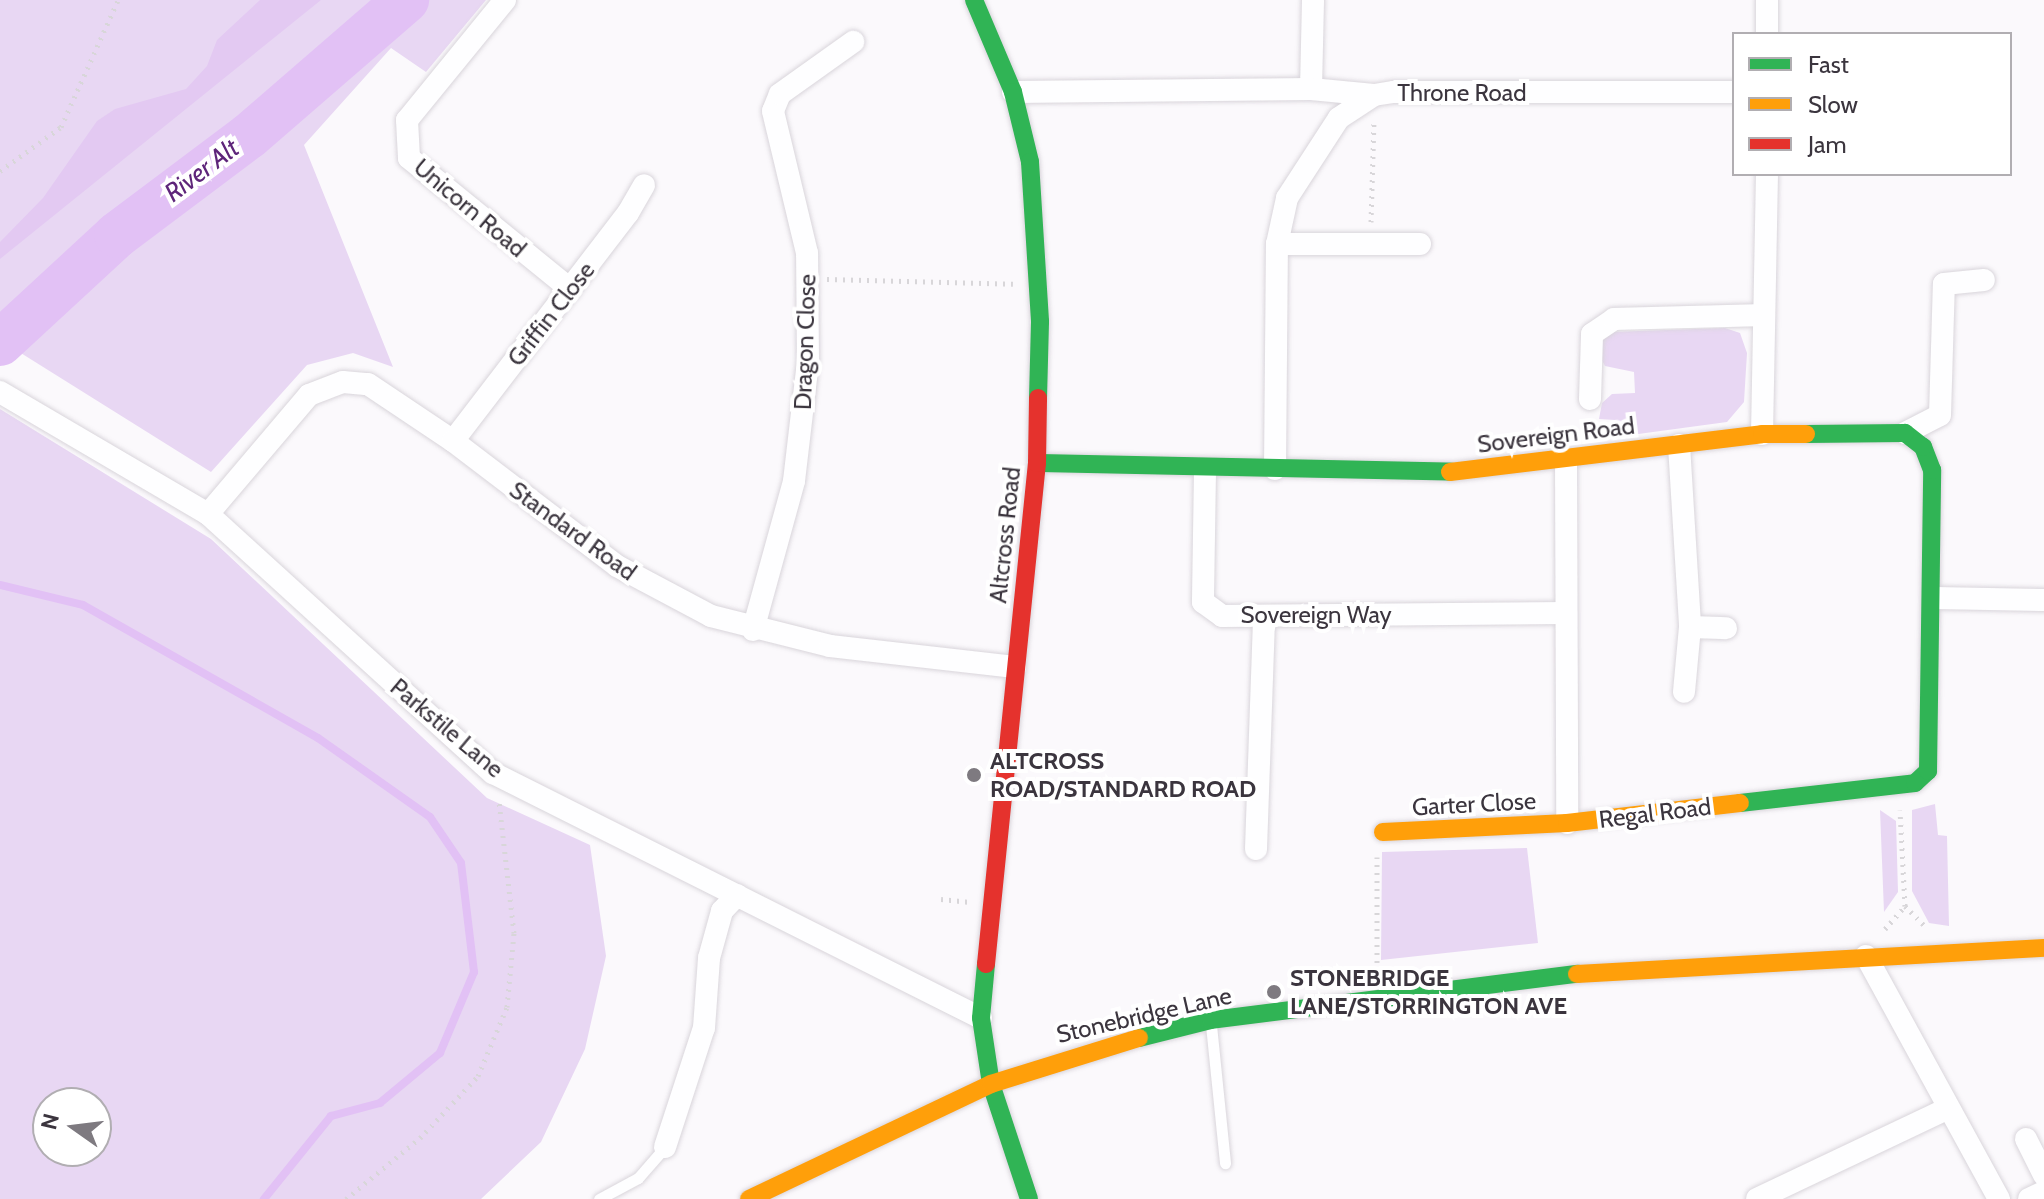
<!DOCTYPE html>
<html>
<head>
<meta charset="utf-8">
<style>
	body { margin:0 }
	#map { position:relative; width:2044px; height:1199px; overflow:hidden; background:#fbf9fc; font-family:Cabin,sans-serif }
	div>[style] { position:absolute }
	[style*='--x'] { left:calc(var(--x)*1px); top:calc(var(--y)*1px); width:calc(var(--w)*1px); rotate:calc(var(--a)*1deg) }
	.green>* { inset:0; background:#e8d7f3 }
	.forest>* { inset:0; background:#e3c9f2 }
	.stream>* { height:8px; margin:-4px; padding:0 4px; transform-origin:4px; border-radius:4px; background:#e2c1f5 }
	.river>* { height:46px; margin:-23px; padding:0 23px; transform-origin:23px; border-radius:23px; background:#e2c1f5 }
	.path>* { height:5px; margin-top:-2.5px; transform-origin:0; background:repeating-linear-gradient(90deg,#d8d6d9 0 2px,transparent 0 8px) }
	.roads { filter:drop-shadow(0 0 2px #d9d5db) drop-shadow(0 0 2px #d9d5db) }
	.lane>* { height:11px; margin:-5.5px; padding:0 5.5px; transform-origin:5.5px; border-radius:5.5px; background:#fefeff }
	.street>* { height:22px; margin:-11px; padding:0 11px; transform-origin:11px; border-radius:11px; background:#fefeff }
	.fast>* { height:18px; margin:-9px; padding:0 9px; transform-origin:9px; border-radius:9px; background:#30b455 }
	.slow>* { height:18px; margin:-9px; padding:0 9px; transform-origin:9px; border-radius:9px; background:#ff9f0a }
	.jam>* { height:18px; margin:-9px; padding:0 9px; transform-origin:9px; border-radius:9px; background:#e5322d }
	.dots>* { width:22px; height:22px; translate:-50% -50%; box-sizing:border-box; border:4px solid #fff; border-radius:50% }
	span { translate:-50% -50%; white-space:nowrap; text-align:center; line-height:1.15; -webkit-text-stroke:8px #fff; paint-order:stroke }
	.street-label { font-size:24px; color:#3b353e }
	.poi-label { font-size:24px; color:#3b353e; font-weight:700 }
	.left { translate:0 -50%; text-align:left }
	.water-label { font-size:26px; color:#5e257a; font-style:italic }
	.legend { position:absolute; left:1732px; top:32px; width:280px; height:144px; box-sizing:border-box; background:#fff; border:2px solid #b1aeb2; margin:0; padding:10px 14px; list-style:none; font-size:24px; color:#3b353e }
	.legend li { display:flex; align-items:center; gap:16px; height:40px }
	.legend b { width:40px; border:2px solid #b1aeb2 }
	.north { position:absolute; left:32px; top:1087px; width:80px; height:80px; box-sizing:border-box; background:#fff; border:2px solid #b1aeb2; border-radius:50%; rotate:284deg; font-size:22px; font-weight:700; line-height:32px; text-align:center; color:#3b353e }
	.north::after { content:''; display:block; margin:auto; width:28px; height:36px; background:#7e7a80; clip-path:polygon(50% 0,100% 100%,50% 72%,0 100%) }
</style>
</head>
<body>
<div id="map">
	<div class="green">
		<div style="clip-path:polygon(0 0,486px 0,426px 72px,391px 48px,304px 145px,393px 367px,353px 353px,307px 365px,211px 472px,0 340px)"></div>
		<div style="clip-path:polygon(1725px 328px,1740px 333px,1747px 353px,1744px 402px,1727px 422px,1616px 437px,1615px 420px,1599px 419px,1602px 403px,1612px 394px,1635px 393px,1634px 372px,1605px 366px,1598px 353px,1600px 340px,1610px 332px)"></div>
		<div style="clip-path:polygon(evenodd,0 409px,211px 539px,487px 798px,590px 845px,606px 956px,585px 1049px,541px 1142px,481px 1199px,0 1199px,0 409px,48px 1103px,96px 1103px,96px 1151px,48px 1151px,48px 1103px)"></div>
		<div style="clip-path:polygon(1935px 804px,1938px 835px,1947px 836px,1949px 926px,1929px 923px,1912px 891px,1912px 810px)"></div>
		<div style="clip-path:polygon(1880px 810px,1896px 821px,1898px 892px,1884px 912px)"></div>
		<div style="clip-path:polygon(1527px 848px,1538px 943px,1381px 960px,1382px 852px)"></div>
	</div>
	<div class="forest">
		<div style="clip-path:polygon(260px 0,321px 0,0 259px,0 242px,43px 198px,97px 121px,115px 109px,186px 89px,207px 66px,217px 40px)"></div>
	</div>
	<div class="stream">
		<div style="--x:0;--y:585;--w:85;--a:13.5"></div>
		<div style="--x:83;--y:605;--w:270;--a:29.5"></div>
		<div style="--x:318;--y:738;--w:137;--a:35.2"></div>
		<div style="--x:430;--y:817;--w:55;--a:56"></div>
		<div style="--x:461;--y:863;--w:110;--a:83.2"></div>
		<div style="--x:474;--y:972;--w:88;--a:112.8"></div>
		<div style="--x:440;--y:1053;--w:78;--a:140.2"></div>
		<div style="--x:380;--y:1103;--w:51;--a:165.1"></div>
		<div style="--x:331;--y:1116;--w:107;--a:128.9"></div>
	</div>
	<div class="river">
		<div style="--x:0;--y:343;--w:159;--a:-42.7"></div>
		<div style="--x:117;--y:235;--w:165;--a:-36.9"></div>
		<div style="--x:249;--y:136;--w:208;--a:-40.9"></div>
	</div>
	<div class="path">
		<div style="--x:0;--y:171;--w:75;--a:-35.8"></div>
		<div style="--x:61;--y:127;--w:139;--a:-65.8"></div>
		<div style="--x:1371;--y:222;--w:102;--a:-88.3"></div>
		<div style="--x:827;--y:279;--w:186;--a:1.5"></div>
		<div style="--x:1377;--y:857;--w:114;--a:90"></div>
		<div style="--x:941;--y:899;--w:27;--a:6"></div>
		<div style="--x:1905;--y:906;--w:31;--a:45"></div>
		<div style="--x:1885;--y:929;--w:30;--a:-49"></div>
		<div style="--x:1905;--y:906;--w:96;--a:-93"></div>
		<div style="--x:346;--y:1199;--w:96;--a:-39.5"></div>
		<div style="--x:420;--y:1138;--w:85;--a:-46.9"></div>
		<div style="--x:478;--y:1076;--w:75;--a:-67.2"></div>
		<div style="--x:507;--y:1007;--w:74;--a:-84.6"></div>
		<div style="--x:514;--y:933;--w:133;--a:-96.5"></div>
	</div>
	<div class="roads">
		<div class="lane">
			<div style="--x:1211;--y:1025;--w:139;--a:84.2"></div>
			<div style="--x:599;--y:1199;--w:44;--a:-28.3"></div>
			<div style="--x:638;--y:1178;--w:41;--a:-48.9"></div>
		</div>
		<div class="street">
			<div style="--x:505;--y:0;--w:155;--a:129.2"></div>
			<div style="--x:407;--y:120;--w:38;--a:87"></div>
			<div style="--x:409;--y:158;--w:208;--a:39.1"></div>
			<div style="--x:1767;--y:0;--w:34;--a:90"></div>
			<div style="--x:1311;--y:89;--w:89;--a:-88.7"></div>
			<div style="--x:1013;--y:92;--w:298;--a:-0.6"></div>
			<div style="--x:1311;--y:89;--w:63;--a:5.4"></div>
			<div style="--x:1277;--y:244;--w:143;--a:0"></div>
			<div style="--x:0;--y:392;--w:241;--a:30.4"></div>
			<div style="--x:208;--y:514;--w:385;--a:42.3"></div>
			<div style="--x:493;--y:773;--w:546;--a:26.66"></div>
			<div style="--x:1590;--y:399;--w:65;--a:-88.2"></div>
			<div style="--x:1592;--y:334;--w:27;--a:-34"></div>
			<div style="--x:1614;--y:319;--w:150;--a:-1.5"></div>
			<div style="--x:1905;--y:433;--w:39;--a:-27"></div>
			<div style="--x:1940;--y:415;--w:131;--a:-88.3"></div>
			<div style="--x:1944;--y:284;--w:40;--a:-5.7"></div>
			<div style="--x:1762;--y:434;--w:260;--a:-88.9"></div>
			<div style="--x:453;--y:441;--w:287;--a:-52.5"></div>
			<div style="--x:628;--y:213;--w:32;--a:-60"></div>
			<div style="--x:1679;--y:445;--w:182;--a:86.5"></div>
			<div style="--x:1690;--y:627;--w:65;--a:95.3"></div>
			<div style="--x:1566;--y:459;--w:364;--a:89.8"></div>
			<div style="--x:1275;--y:469;--w:225;--a:-89.5"></div>
			<div style="--x:1277;--y:244;--w:47;--a:-77.7"></div>
			<div style="--x:1287;--y:198;--w:95;--a:-57"></div>
			<div style="--x:1339;--y:118;--w:42;--a:-33.3"></div>
			<div style="--x:1374;--y:95;--w:20;--a:-9"></div>
			<div style="--x:1394;--y:92;--w:340;--a:0"></div>
			<div style="--x:1205;--y:471;--w:131;--a:90.9"></div>
			<div style="--x:1203;--y:602;--w:24;--a:36"></div>
			<div style="--x:1222;--y:616;--w:343;--a:-0.5"></div>
			<div style="--x:208;--y:514;--w:156;--a:-49.7"></div>
			<div style="--x:309;--y:395;--w:36;--a:-21"></div>
			<div style="--x:343;--y:382;--w:25;--a:5"></div>
			<div style="--x:368;--y:384;--w:102;--a:33.8"></div>
			<div style="--x:453;--y:441;--w:206;--a:37.3"></div>
			<div style="--x:617;--y:566;--w:106;--a:28"></div>
			<div style="--x:711;--y:616;--w:123;--a:14.1"></div>
			<div style="--x:830;--y:646;--w:186;--a:6.5"></div>
			<div style="--x:1933;--y:598;--w:111;--a:1"></div>
			<div style="--x:1690;--y:627;--w:36;--a:2"></div>
			<div style="--x:753;--y:630;--w:155;--a:-74.6"></div>
			<div style="--x:794;--y:481;--w:121;--a:-83.3"></div>
			<div style="--x:808;--y:361;--w:108;--a:-90.5"></div>
			<div style="--x:807;--y:253;--w:146;--a:-103.5"></div>
			<div style="--x:773;--y:111;--w:18;--a:-68"></div>
			<div style="--x:780;--y:94;--w:90;--a:-35.5"></div>
			<div style="--x:1256;--y:849;--w:233;--a:-88"></div>
			<div style="--x:1866;--y:956;--w:277;--a:61.3"></div>
			<div style="--x:2026;--y:1139;--w:40;--a:63.4"></div>
			<div style="--x:665;--y:1147;--w:125;--a:-71.9"></div>
			<div style="--x:704;--y:1028;--w:70;--a:-85.9"></div>
			<div style="--x:709;--y:958;--w:49;--a:-74.5"></div>
			<div style="--x:722;--y:911;--w:22;--a:-47"></div>
			<div style="--x:1757;--y:1199;--w:212;--a:-25.4"></div>
			<div style="--x:2029;--y:1199;--w:17;--a:-25"></div>
		</div>
		<div class="fast">
			<div style="--x:974;--y:0;--w:100;--a:67"></div>
			<div style="--x:1013;--y:92;--w:72;--a:76.3"></div>
			<div style="--x:1030;--y:162;--w:160;--a:86.4"></div>
			<div style="--x:1040;--y:322;--w:76;--a:91.5"></div>
			<div style="--x:1037;--y:463;--w:413;--a:1.2"></div>
			<div style="--x:1740;--y:803;--w:176;--a:-6.5"></div>
			<div style="--x:1915;--y:783;--w:18;--a:-43"></div>
			<div style="--x:1928;--y:771;--w:301;--a:-89.2"></div>
			<div style="--x:1932;--y:470;--w:25;--a:-111"></div>
			<div style="--x:1923;--y:447;--w:23;--a:-142"></div>
			<div style="--x:1905;--y:433;--w:99;--a:179.4"></div>
			<div style="--x:986;--y:964;--w:54;--a:95.3"></div>
			<div style="--x:981;--y:1018;--w:67;--a:81.4"></div>
			<div style="--x:991;--y:1084;--w:121;--a:71.7"></div>
			<div style="--x:1139;--y:1038;--w:74;--a:-14"></div>
			<div style="--x:1211;--y:1020;--w:369;--a:-7.2"></div>
		</div>
		<div class="slow">
			<div style="--x:1450;--y:472;--w:314;--a:-6.9"></div>
			<div style="--x:1762;--y:434;--w:44;--a:0"></div>
			<div style="--x:1383;--y:832;--w:184;--a:-2.8"></div>
			<div style="--x:1567;--y:823;--w:174;--a:-6.6"></div>
			<div style="--x:1577;--y:974;--w:468;--a:-3.2"></div>
			<div style="--x:749;--y:1199;--w:268;--a:-25.4"></div>
			<div style="--x:991;--y:1084;--w:155;--a:-17.3"></div>
		</div>
		<div class="jam">
			<div style="--x:986;--y:964;--w:504;--a:-84.19"></div>
			<div style="--x:1037;--y:463;--w:65;--a:-89.1"></div>
		</div>
	</div>
	<div class="dots">
		<div style="left:974px;top:775px;background:#7e7a80"></div>
		<div style="left:1274px;top:992px;background:#7e7a80"></div>
	</div>
	<div class="street-label">
		<span style="left:1462px;top:93px">Throne Road</span>
		<span style="left:470px;top:208px;rotate:40deg">Unicorn Road</span>
		<span style="left:551px;top:314px;rotate:-52deg">Griffin Close</span>
		<span style="left:805px;top:342px;rotate:-88deg">Dragon Close</span>
		<span style="left:1556px;top:435px;rotate:-7deg">Sovereign Road</span>
		<span style="left:573px;top:531px;rotate:36deg">Standard Road</span>
		<span style="left:1005px;top:535px;rotate:-84deg">Altcross Road</span>
		<span style="left:1316px;top:615px">Sovereign Way</span>
		<span style="left:447px;top:728px;rotate:40deg">Parkstile Lane</span>
		<span style="left:1474px;top:804px;rotate:-3deg">Garter Close</span>
		<span style="left:1655px;top:813px;rotate:-7deg">Regal Road</span>
		<span style="left:1144px;top:1015px;rotate:-13deg">Stonebridge Lane</span>
	</div>
	<div class="poi-label">
		<span class="left" style="left:990px;top:775px">ALTCROSS<br>ROAD/STANDARD ROAD</span>
		<span class="left" style="left:1290px;top:992px">STONEBRIDGE<br>LANE/STORRINGTON AVE</span>
	</div>
	<div class="water-label">
		<span style="left:202px;top:171px;rotate:-37deg">River Alt</span>
	</div>
	<ul class="legend">
	<li><b style="height:10px;background:#30b455"></b>Fast</li>
	<li><b style="height:10px;background:#ff9f0a"></b>Slow</li>
	<li><b style="height:10px;background:#e5322d"></b>Jam</li>
	</ul>
	<div class="north">N</div>
</div>
</body>
</html>
